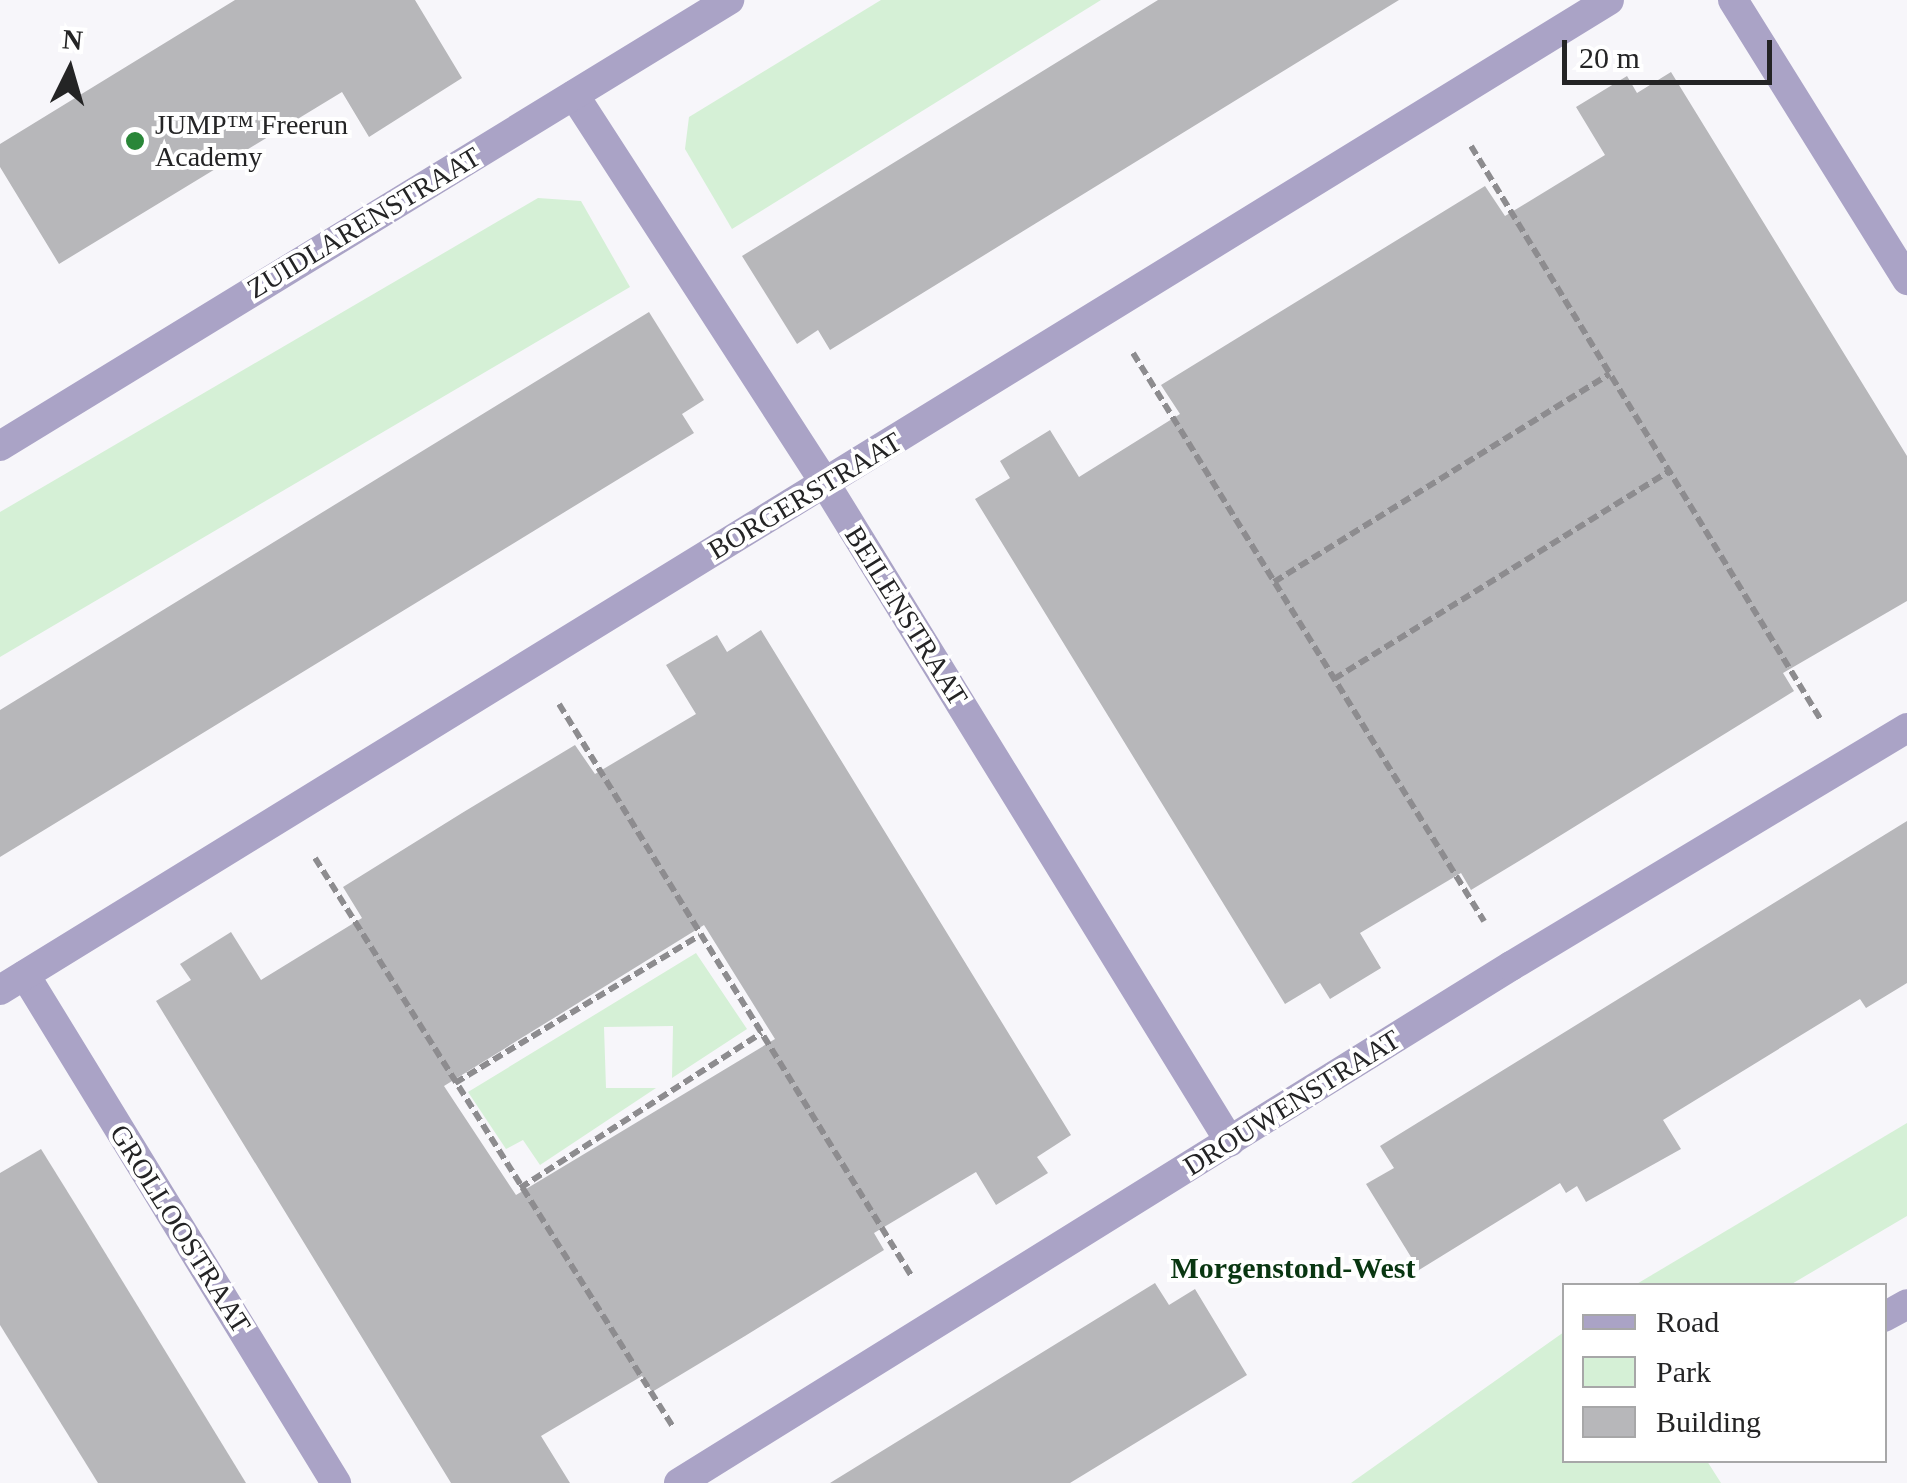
<!DOCTYPE html>
<html>
<head>
<meta charset="utf-8">
<style>
	body { margin:0 }
	#map { position:relative; width:1907px; height:1483px; overflow:hidden; background:#f7f6fa; font-family:"Times New Roman",serif }
	div>[style] { position:absolute }
	[style*='--x'] { left:calc(var(--x)*1px); top:calc(var(--y)*1px); width:calc(var(--w)*1px); rotate:calc(var(--a)*1deg) }
	.green>* { inset:0; background:#d5f0d6 }
	.building>* { inset:0; background:#b7b7ba }
	.path>* { height:6px; margin-top:-3px; transform-origin:0; background:repeating-linear-gradient(90deg,#8d8c8f 0 10px,transparent 0 15px) }
	.lane>* { height:30px; margin:-15px; padding:0 15px; transform-origin:15px; border-radius:15px; background:#aaa3c6 }
	.street>* { height:30px; margin:-15px; padding:0 15px; transform-origin:15px; border-radius:15px; background:#aaa3c6 }
	.dots>* { width:28px; height:28px; translate:-50% -50%; box-sizing:border-box; border:5px solid #fff; border-radius:50% }
	span { translate:-50% -50%; white-space:nowrap; text-align:center; line-height:1.15; -webkit-text-stroke:8px #fff; paint-order:stroke }
	.poi-label { font-size:28px; color:#242425 }
	.left { translate:0 -50%; text-align:left }
	.street-label { font-size:28px; color:#242425 }
	.neighbourhood-label { font-size:30px; color:#093611; font-weight:700 }
	.legend { position:absolute; left:1562px; top:1283px; width:325px; height:180px; box-sizing:border-box; background:#fff; border:2px solid #a7a7a8; margin:0; padding:12px 18px; list-style:none; font-size:30px; color:#242425 }
	.legend li { display:flex; align-items:center; gap:20px; height:50px }
	.legend b { width:50px; border:2px solid #a7a7a8 }
	.north { position:absolute; left:20px; top:20px; width:100px; height:100px; -webkit-text-stroke:8px #fff; paint-order:stroke; rotate:5deg; font-size:28px; font-weight:700; line-height:40px; text-align:center; color:#242425 }
	.north::after { content:''; display:block; margin:auto; width:35px; height:45px; background:#242425; clip-path:polygon(50% 0,100% 100%,50% 72%,0 100%) }
	.scale { position:absolute; left:1562px; top:40px; width:210px; height:45px; box-sizing:border-box; border:5px solid #242425; border-top:0; padding-left:12px; font-size:30px; line-height:35px; white-space:nowrap; color:#242425; -webkit-text-stroke:8px #fff; paint-order:stroke }
</style>
</head>
<body>
<div id="map">
	<div class="green">
		<div style="clip-path:polygon(881px 0,1101px 0,732px 229px,685px 149px,689px 117px)"></div>
		<div style="clip-path:polygon(538px 198px,581px 201px,630px 287px,0 657px,0 512px)"></div>
		<div style="clip-path:polygon(696px 953px,747px 1029px,672px 1078px,673px 1026px,604px 1027px,606px 1088px,656px 1088px,540px 1165px,523px 1140px,506px 1149px,468px 1092px)"></div>
		<div style="clip-path:polygon(1907px 1123px,1907px 1216px,1790px 1285px,1635px 1285px)"></div>
		<div style="clip-path:polygon(1564px 1332px,1564px 1460px,1707px 1461px,1721px 1483px,1351px 1483px)"></div>
	</div>
	<div class="building">
		<div style="clip-path:polygon(235px 0,415px 0,462px 78px,369px 137px,342px 92px,59px 264px,0 167px,0 144px)"></div>
		<div style="clip-path:polygon(1158px 0,1399px 0,830px 350px,818px 330px,797px 344px,742px 256px)"></div>
		<div style="clip-path:polygon(1671px 72px,1907px 456px,1907px 601px,1783px 673px,1794px 691px,1519px 861px,1471px 890px,1461px 873px,1360px 933px,1381px 968px,1330px 999px,1320px 983px,1285px 1004px,975px 499px,1010px 478px,1000px 461px,1050px 430px,1079px 477px,1180px 414px,1161px 385px,1485px 186px,1505px 216px,1605px 155px,1576px 107px,1627px 76px,1637px 93px)"></div>
		<div style="clip-path:polygon(649px 312px,704px 400px,682px 414px,694px 433px,0 857px,0 710px)"></div>
		<div style="clip-path:polygon(evenodd,761px 630px,1071px 1135px,1037px 1157px,1048px 1173px,996px 1205px,976px 1172px,874px 1233px,884px 1250px,745px 1336px,652px 1392px,642px 1376px,541px 1436px,570px 1483px,451px 1483px,156px 1001px,191px 980px,180px 964px,231px 932px,261px 980px,362px 918px,343px 887px,462px 813px,575px 745px,595px 774px,696px 714px,666px 665px,717px 635px,727px 652px,761px 630px,704px 925px,775px 1039px,516px 1195px,444px 1086px,704px 925px)"></div>
		<div style="clip-path:polygon(1907px 821px,1907px 983px,1866px 1008px,1860px 999px,1663px 1120px,1681px 1149px,1586px 1202px,1577px 1186px,1566px 1193px,1560px 1183px,1419px 1270px,1366px 1184px,1394px 1168px,1380px 1146px)"></div>
		<div style="clip-path:polygon(41px 1149px,82px 1215px,246px 1483px,98px 1483px,0 1325px,0 1173px)"></div>
		<div style="clip-path:polygon(1155px 1283px,1169px 1305px,1195px 1289px,1247px 1375px,1070px 1483px,830px 1483px)"></div>
	</div>
	<div class="path">
		<div style="--x:1471;--y:146;--w:672;--a:58.63"></div>
		<div style="--x:1133;--y:353;--w:668;--a:58.29"></div>
		<div style="--x:1274;--y:582;--w:395;--a:-31.8"></div>
		<div style="--x:1334;--y:679;--w:394;--a:-31.8"></div>
		<div style="--x:559;--y:704;--w:673;--a:58.36"></div>
		<div style="--x:315;--y:858;--w:672;--a:57.82"></div>
		<div style="--x:455;--y:1083;--w:286;--a:-31.1"></div>
		<div style="--x:520;--y:1188;--w:287;--a:-32.7"></div>
	</div>
	<div class="lane">
		<div style="--x:1884;--y:1317;--w:26;--a:-29"></div>
	</div>
	<div class="street">
		<div style="--x:1733;--y:0;--w:330;--a:58.1"></div>
		<div style="--x:574;--y:95;--w:464;--a:57.1"></div>
		<div style="--x:826;--y:485;--w:771;--a:58.41"></div>
		<div style="--x:0;--y:446;--w:855;--a:-31.46"></div>
		<div style="--x:25;--y:975;--w:596;--a:58.52"></div>
		<div style="--x:0;--y:990;--w:1889;--a:-31.6"></div>
		<div style="--x:679;--y:1483;--w:980;--a:-31.86"></div>
		<div style="--x:1511;--y:966;--w:462;--a:-31"></div>
	</div>
	<div class="dots">
		<div style="left:135px;top:141px;background:#298638"></div>
	</div>
	<div class="poi-label">
		<span class="left" style="left:155px;top:141px">JUMP™ Freerun<br>Academy</span>
	</div>
	<div class="street-label">
		<span style="left:364px;top:223px;rotate:-31deg">ZUIDLARENSTRAAT</span>
		<span style="left:805px;top:496px;rotate:-31deg">BORGERSTRAAT</span>
		<span style="left:906px;top:616px;rotate:58deg">BEILENSTRAAT</span>
		<span style="left:1292px;top:1103px;rotate:-32deg">DROUWENSTRAAT</span>
		<span style="left:180px;top:1229px;rotate:58deg">GROLLOOSTRAAT</span>
	</div>
	<div class="neighbourhood-label">
		<span style="left:1293px;top:1268px">Morgenstond-West</span>
	</div>
	<ul class="legend">
	<li><b style="height:12px;background:#aaa3c6"></b>Road</li>
	<li><b style="height:28px;background:#d5f0d6"></b>Park</li>
	<li><b style="height:28px;background:#b7b7ba"></b>Building</li>
	</ul>
	<div class="north">N</div>
	<div class="scale">20 m</div>
</div>
</body>
</html>
